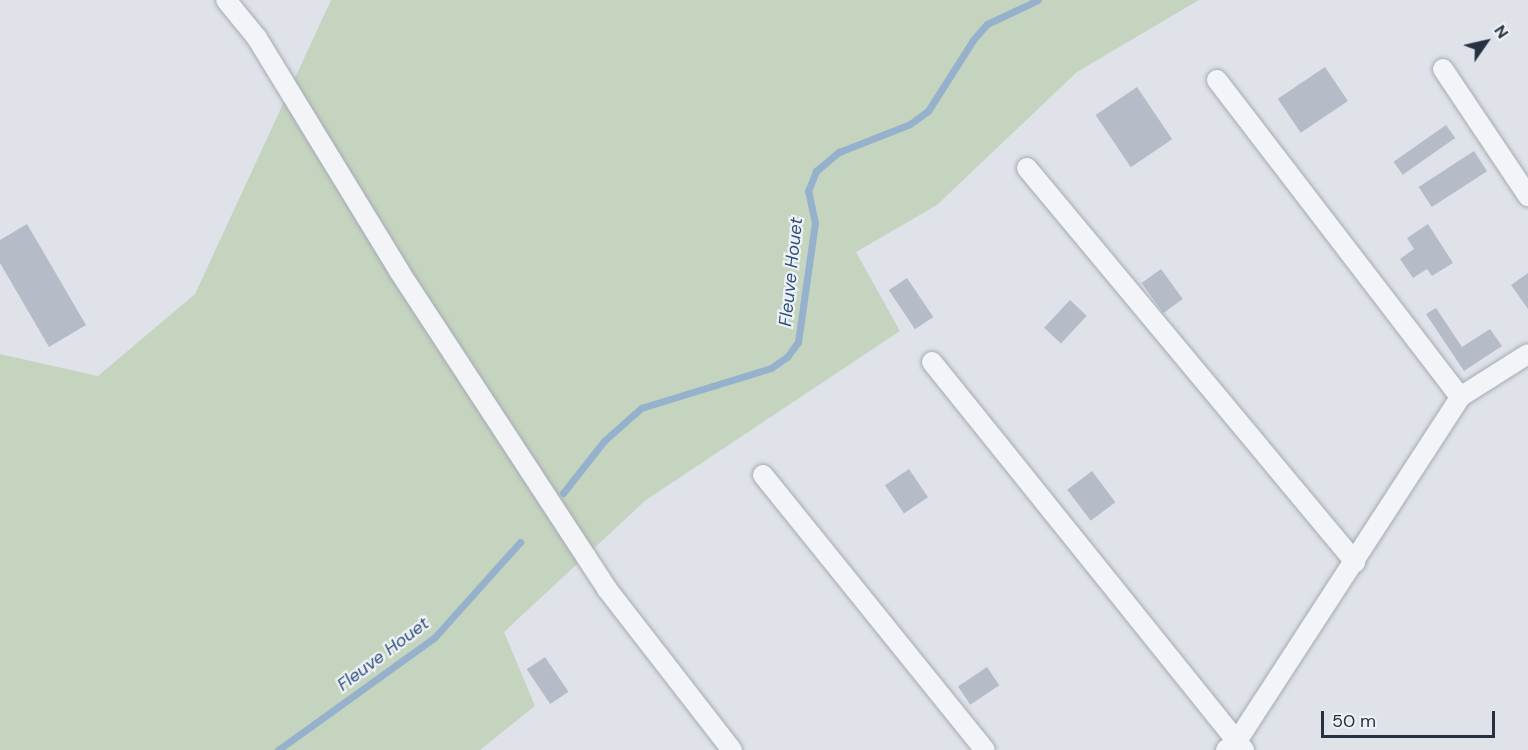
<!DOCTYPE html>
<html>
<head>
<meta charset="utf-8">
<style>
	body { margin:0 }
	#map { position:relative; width:1528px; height:750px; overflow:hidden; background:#dfe3e9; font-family:"DM Sans",sans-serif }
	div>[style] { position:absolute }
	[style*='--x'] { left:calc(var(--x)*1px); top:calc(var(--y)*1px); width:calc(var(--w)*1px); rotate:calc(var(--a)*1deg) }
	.green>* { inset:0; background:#c5d4bf }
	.stream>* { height:7px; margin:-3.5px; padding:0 3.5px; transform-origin:3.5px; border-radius:3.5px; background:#96b1cc }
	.building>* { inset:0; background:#b5bcc7; transform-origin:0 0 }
	.roads { filter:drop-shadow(0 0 2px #a4aab4) drop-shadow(0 0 2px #a4aab4) }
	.street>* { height:20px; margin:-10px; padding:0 10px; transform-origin:10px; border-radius:10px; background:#f2f4f7 }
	span { translate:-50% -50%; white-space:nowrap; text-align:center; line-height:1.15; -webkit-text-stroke:4.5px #eef2f7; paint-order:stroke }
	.water-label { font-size:18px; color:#2d5079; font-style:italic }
	.north { position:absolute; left:1456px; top:12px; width:60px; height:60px; -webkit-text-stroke:4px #eef2f7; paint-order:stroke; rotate:56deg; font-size:16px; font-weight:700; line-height:24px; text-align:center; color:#263142 }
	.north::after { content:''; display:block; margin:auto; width:21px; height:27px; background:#263142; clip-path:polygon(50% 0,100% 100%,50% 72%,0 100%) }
	.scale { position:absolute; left:1321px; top:711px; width:174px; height:27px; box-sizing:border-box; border:3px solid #263142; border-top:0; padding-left:8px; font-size:18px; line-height:21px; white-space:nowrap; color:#263142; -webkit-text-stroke:4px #eef2f7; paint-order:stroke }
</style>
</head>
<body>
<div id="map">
	<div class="green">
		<div style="clip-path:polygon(331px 0,1199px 0,1077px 72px,937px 205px,856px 252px,900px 331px,646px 500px,504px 632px,535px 706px,480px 750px,0 750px,0 354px,98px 376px,195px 294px)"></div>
	</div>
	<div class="stream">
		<div style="--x:563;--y:493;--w:66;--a:-51.7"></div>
		<div style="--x:604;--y:441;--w:50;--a:-41.7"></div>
		<div style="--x:641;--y:408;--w:136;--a:-17.1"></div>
		<div style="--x:771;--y:368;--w:19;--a:-35"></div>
		<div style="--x:787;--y:357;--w:19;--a:-54"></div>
		<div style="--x:798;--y:342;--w:120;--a:-81.9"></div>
		<div style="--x:815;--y:223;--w:33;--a:-102"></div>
		<div style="--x:808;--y:191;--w:22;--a:-68"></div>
		<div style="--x:816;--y:171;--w:30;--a:-40"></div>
		<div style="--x:839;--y:152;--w:76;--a:-21.5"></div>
		<div style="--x:910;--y:124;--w:22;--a:-36"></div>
		<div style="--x:928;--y:111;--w:84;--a:-57.6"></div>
		<div style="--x:973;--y:40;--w:21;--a:-49"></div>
		<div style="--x:987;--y:24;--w:56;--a:-25.2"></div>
		<div style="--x:278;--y:750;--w:192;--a:-35.7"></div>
		<div style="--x:434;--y:638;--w:129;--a:-48.1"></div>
	</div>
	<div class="building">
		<div style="left:1325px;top:67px;width:41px;height:57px;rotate:56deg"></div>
		<div style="left:1137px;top:87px;width:63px;height:50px;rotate:56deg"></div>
		<div style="left:1446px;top:125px;width:16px;height:64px;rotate:55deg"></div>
		<div style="left:1474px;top:151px;width:24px;height:66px;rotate:57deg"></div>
		<div style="clip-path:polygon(27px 224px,86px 325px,49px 347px,0 263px,0 240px)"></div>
		<div style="clip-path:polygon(1428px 224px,1453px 263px,1432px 276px,1427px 269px,1413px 278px,1400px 259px,1414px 249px,1407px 238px)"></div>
		<div style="left:1161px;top:269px;width:37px;height:24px;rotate:54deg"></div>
		<div style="clip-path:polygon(1528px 273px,1528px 309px,1511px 285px)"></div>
		<div style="left:907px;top:278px;width:47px;height:22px;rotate:56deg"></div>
		<div style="left:1070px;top:300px;width:23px;height:38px;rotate:43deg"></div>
		<div style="clip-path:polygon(1436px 308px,1462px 347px,1490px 329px,1502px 346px,1464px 371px,1426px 314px)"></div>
		<div style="left:909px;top:469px;width:34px;height:29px;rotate:56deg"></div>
		<div style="left:1092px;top:471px;width:39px;height:31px;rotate:53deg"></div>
		<div style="left:545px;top:657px;width:42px;height:22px;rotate:56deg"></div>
		<div style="left:987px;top:667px;width:22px;height:35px;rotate:56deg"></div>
	</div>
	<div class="roads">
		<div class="street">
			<div style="--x:226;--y:0;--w:49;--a:50.8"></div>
			<div style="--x:257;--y:38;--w:273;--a:58.6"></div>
			<div style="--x:399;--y:271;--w:380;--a:56.8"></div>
			<div style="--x:607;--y:589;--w:204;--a:52.2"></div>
			<div style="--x:1443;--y:69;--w:153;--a:56.2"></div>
			<div style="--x:1217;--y:80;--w:399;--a:52.5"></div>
			<div style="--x:1027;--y:168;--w:513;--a:50.22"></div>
			<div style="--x:932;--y:362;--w:498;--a:51.2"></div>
			<div style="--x:763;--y:475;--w:353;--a:51.1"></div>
			<div style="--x:1226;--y:750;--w:14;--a:-39"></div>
			<div style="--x:1237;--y:741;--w:410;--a:-57"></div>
			<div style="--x:1460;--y:397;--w:80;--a:-32.3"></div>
		</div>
	</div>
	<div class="water-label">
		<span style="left:791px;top:272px;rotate:-84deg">Fleuve Houet</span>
		<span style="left:383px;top:654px;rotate:-37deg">Fleuve Houet</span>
	</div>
	<div class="north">N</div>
	<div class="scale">50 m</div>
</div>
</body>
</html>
